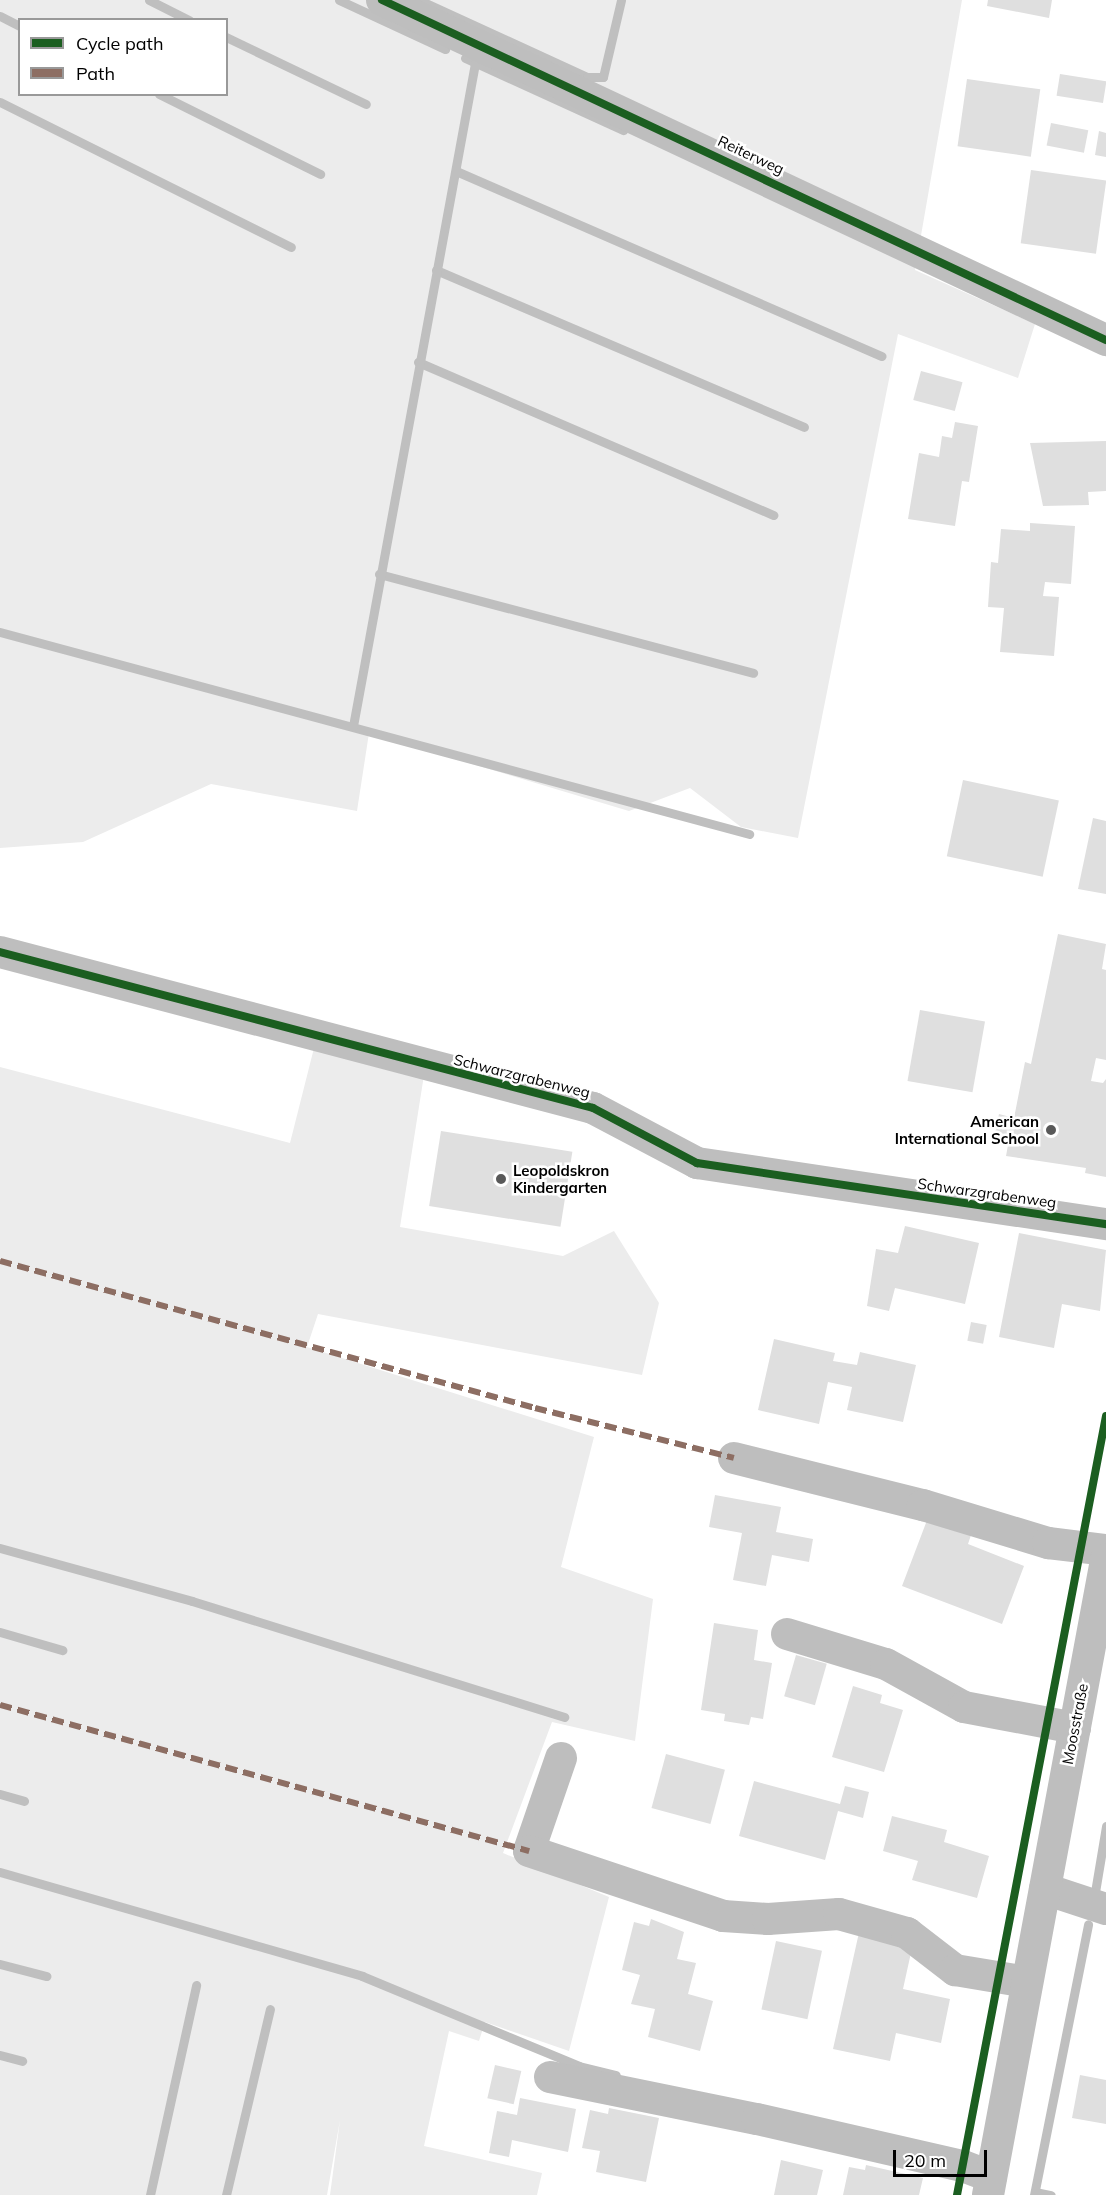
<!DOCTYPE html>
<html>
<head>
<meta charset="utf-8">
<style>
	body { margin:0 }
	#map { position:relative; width:1106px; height:2195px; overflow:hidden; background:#fff; font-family:Mulish,sans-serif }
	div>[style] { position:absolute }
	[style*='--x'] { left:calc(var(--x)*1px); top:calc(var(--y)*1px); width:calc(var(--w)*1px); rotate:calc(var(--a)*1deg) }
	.green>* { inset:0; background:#ececec }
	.stream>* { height:9px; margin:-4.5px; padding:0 4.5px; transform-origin:4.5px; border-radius:4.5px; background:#bfbfbf }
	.building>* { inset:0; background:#dfdfdf; transform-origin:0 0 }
	.minor>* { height:32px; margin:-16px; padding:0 16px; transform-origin:16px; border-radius:16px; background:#bebebe }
	.quiet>* { height:6px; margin-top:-3px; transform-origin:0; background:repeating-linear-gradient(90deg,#8d6e63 0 12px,transparent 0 18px) }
	.cycleway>* { height:8px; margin:-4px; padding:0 4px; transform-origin:4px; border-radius:4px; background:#1b5e20 }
	.dots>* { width:16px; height:16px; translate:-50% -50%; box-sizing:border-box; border:3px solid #fff; border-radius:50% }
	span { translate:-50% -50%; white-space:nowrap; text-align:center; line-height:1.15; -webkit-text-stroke:5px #fff; paint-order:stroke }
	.street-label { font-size:15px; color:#000 }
	.poi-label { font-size:15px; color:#000; font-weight:700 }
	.right { translate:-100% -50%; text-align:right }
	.left { translate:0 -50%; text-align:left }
	.legend { position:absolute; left:18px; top:18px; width:210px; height:78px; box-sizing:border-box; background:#fff; border:2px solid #999; margin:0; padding:8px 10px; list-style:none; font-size:18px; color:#000 }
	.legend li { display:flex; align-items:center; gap:12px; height:30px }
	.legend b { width:30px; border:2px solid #999 }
	.scale { position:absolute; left:893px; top:2150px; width:94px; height:27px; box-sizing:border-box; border:3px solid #000; border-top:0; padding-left:8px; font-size:18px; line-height:21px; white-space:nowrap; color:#000; -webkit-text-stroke:4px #fff; paint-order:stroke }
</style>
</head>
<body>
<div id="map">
	<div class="green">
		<div style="clip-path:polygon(evenodd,0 0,962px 0,915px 270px,1035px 324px,1018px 378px,898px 334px,798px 838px,741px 827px,690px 788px,629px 811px,369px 733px,357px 811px,211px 784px,83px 842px,0 848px,0 0,20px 20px,226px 20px,226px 94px,20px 94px,20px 20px)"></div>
		<div style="clip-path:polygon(314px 1048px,424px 1075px,400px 1227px,563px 1256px,614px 1231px,659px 1303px,642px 1375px,318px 1314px,307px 1347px,594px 1437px,561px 1567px,653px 1599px,635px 1741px,552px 1722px,503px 1853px,609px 1897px,569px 2051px,485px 2022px,479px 2041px,449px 2031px,424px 2146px,542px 2173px,537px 2195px,330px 2195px,340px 2120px,327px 2195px,0 2195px,0 1067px,290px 1143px)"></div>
	</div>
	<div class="stream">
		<div style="--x:149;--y:0;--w:45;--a:26.6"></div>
		<div style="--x:339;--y:0;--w:117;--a:24.8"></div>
		<div style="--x:419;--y:0;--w:185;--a:24.6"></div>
		<div style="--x:587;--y:77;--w:16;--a:0"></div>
		<div style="--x:603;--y:77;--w:79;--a:-76.8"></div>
		<div style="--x:0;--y:16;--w:22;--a:27"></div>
		<div style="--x:226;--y:37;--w:155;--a:25.6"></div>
		<div style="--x:465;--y:58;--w:174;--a:24.5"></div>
		<div style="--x:159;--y:94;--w:180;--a:26.4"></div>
		<div style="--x:0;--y:102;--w:325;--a:26.5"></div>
		<div style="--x:456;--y:171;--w:464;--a:23.5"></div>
		<div style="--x:436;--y:270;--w:400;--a:23.1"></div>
		<div style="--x:418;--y:362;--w:387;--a:23.3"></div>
		<div style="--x:379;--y:574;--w:387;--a:14.8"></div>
		<div style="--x:0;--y:632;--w:776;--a:15.09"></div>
		<div style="--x:353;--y:726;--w:674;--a:-79.57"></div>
		<div style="--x:0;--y:1548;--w:199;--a:15.4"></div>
		<div style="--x:192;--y:1601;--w:390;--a:17.3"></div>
		<div style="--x:0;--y:1632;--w:65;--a:16.2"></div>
		<div style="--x:0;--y:1794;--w:25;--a:16"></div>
		<div style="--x:0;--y:1872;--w:377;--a:16"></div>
		<div style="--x:362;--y:1976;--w:235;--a:22.5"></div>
		<div style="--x:579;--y:2066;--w:38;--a:14"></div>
		<div style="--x:1095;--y:1892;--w:67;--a:-80.5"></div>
		<div style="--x:0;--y:1964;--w:48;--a:14.6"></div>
		<div style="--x:0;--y:2055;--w:23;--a:15"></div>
		<div style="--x:1035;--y:2192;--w:16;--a:11"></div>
		<div style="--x:150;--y:2195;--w:215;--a:-77.6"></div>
		<div style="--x:226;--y:2195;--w:191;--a:-76.7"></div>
		<div style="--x:1034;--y:2195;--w:276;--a:-78.7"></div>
	</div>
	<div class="building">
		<div style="clip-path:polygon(988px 0,1052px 0,1049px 18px,987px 6px)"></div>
		<div style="left:1060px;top:74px;width:47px;height:22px;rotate:9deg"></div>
		<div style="left:967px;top:79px;width:74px;height:68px;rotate:8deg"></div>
		<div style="left:1051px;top:123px;width:38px;height:23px;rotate:11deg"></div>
		<div style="clip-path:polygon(1099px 131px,1106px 133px,1106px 157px,1095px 155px)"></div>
		<div style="left:1031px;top:170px;width:76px;height:74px;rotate:8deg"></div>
		<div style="left:921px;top:371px;width:43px;height:30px;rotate:15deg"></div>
		<div style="clip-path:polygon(955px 422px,978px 426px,969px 482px,962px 481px,955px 526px,908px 519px,919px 453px,939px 457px,942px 436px,952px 438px)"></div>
		<div style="clip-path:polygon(1106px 441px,1106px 491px,1088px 492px,1089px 505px,1043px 506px,1030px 443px)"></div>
		<div style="clip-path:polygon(1030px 523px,1075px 526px,1071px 584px,1045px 582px,1043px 596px,1059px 597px,1054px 656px,1000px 652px,1004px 608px,988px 607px,991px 562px,998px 563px,1001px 529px,1030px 531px)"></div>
		<div style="left:963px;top:780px;width:98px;height:78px;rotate:12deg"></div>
		<div style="clip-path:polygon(1093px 818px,1106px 821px,1106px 894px,1078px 889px)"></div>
		<div style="clip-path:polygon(1058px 934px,1106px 944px,1102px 969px,1106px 970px,1106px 1060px,1096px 1058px,1091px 1081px,1103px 1083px,1106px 1079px,1106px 1177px,1085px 1173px,1086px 1168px,1006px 1156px,1008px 1145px,993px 1142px,999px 1114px,1014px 1118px,1025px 1062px,1031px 1064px)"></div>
		<div style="left:920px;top:1010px;width:66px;height:72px;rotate:10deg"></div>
		<div style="left:441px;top:1131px;width:133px;height:76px;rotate:9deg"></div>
		<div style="clip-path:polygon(905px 1226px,979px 1243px,965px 1304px,895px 1288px,889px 1311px,867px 1306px,876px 1249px,898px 1253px)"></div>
		<div style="clip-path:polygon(1019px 1233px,1106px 1250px,1100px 1311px,1062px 1304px,1054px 1348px,999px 1337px)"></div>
		<div style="left:971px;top:1322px;width:16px;height:19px;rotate:11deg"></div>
		<div style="clip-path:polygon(774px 1339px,835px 1353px,833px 1361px,857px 1365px,860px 1352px,916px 1365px,903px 1422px,847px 1410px,852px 1387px,828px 1382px,819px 1424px,758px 1410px)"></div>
		<div style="clip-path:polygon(715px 1495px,781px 1507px,776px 1532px,813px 1539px,809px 1562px,772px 1555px,766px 1586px,733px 1580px,742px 1533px,709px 1527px)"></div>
		<div style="clip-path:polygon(929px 1515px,972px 1532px,968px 1544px,1024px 1566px,1002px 1624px,902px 1586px)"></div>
		<div style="clip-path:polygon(714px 1623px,758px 1630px,754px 1660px,772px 1663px,763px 1719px,751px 1717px,749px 1725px,724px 1721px,725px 1714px,701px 1710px)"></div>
		<div style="left:796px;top:1655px;width:32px;height:43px;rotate:16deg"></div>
		<div style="clip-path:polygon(853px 1686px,882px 1695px,880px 1703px,903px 1710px,884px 1772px,832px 1757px)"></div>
		<div style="left:666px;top:1754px;width:61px;height:56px;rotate:15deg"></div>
		<div style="clip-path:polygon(754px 1781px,840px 1804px,845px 1786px,869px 1792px,863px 1818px,838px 1811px,825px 1860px,739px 1836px)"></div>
		<div style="clip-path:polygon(892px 1816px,947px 1830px,944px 1842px,989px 1856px,977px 1898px,912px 1880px,918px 1861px,883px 1851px)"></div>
		<div style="clip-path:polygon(651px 1919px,684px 1932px,677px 1959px,696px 1963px,688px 1994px,713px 2001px,700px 2051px,648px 2037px,655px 2009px,631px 2004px,640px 1975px,622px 1970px,634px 1922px,649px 1926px)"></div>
		<div style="clip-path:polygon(860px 1928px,914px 1939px,903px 1989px,950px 1999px,941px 2043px,896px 2033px,890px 2061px,833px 2049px)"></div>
		<div style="left:776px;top:1941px;width:47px;height:70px;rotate:12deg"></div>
		<div style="left:495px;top:2065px;width:27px;height:34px;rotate:13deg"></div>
		<div style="clip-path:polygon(1080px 2075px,1106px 2080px,1106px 2124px,1072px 2118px)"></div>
		<div style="clip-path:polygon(520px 2098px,576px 2109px,568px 2152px,512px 2140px,509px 2157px,489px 2153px,497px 2111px,517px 2115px)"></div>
		<div style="clip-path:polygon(609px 2108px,659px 2118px,646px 2182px,596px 2172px,600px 2151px,582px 2148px,590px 2110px,608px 2114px)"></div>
		<div style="clip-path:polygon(781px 2160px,823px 2170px,817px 2195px,774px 2195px)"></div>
		<div style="clip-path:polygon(866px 2165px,923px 2178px,919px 2195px,843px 2195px,849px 2167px,865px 2170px)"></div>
	</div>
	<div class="minor">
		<div style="--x:382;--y:0;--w:800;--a:25.16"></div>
		<div style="--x:0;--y:952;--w:613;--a:14.74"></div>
		<div style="--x:593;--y:1108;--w:118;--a:27.9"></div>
		<div style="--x:697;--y:1163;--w:414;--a:8.5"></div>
		<div style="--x:734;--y:1458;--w:195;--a:14"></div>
		<div style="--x:923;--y:1505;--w:131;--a:16.9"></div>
		<div style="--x:1048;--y:1543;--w:58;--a:6.9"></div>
		<div style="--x:787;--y:1634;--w:103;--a:16.9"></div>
		<div style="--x:886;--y:1664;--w:89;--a:28.9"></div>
		<div style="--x:964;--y:1707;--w:113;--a:10.7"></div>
		<div style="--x:561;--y:1758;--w:98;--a:109"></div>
		<div style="--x:529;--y:1851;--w:205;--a:18.5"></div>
		<div style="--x:723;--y:1916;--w:45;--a:3.8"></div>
		<div style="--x:768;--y:1919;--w:71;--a:-4"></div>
		<div style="--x:839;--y:1914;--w:71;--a:15.6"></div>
		<div style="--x:907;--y:1933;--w:61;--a:37.6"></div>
		<div style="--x:955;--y:1970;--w:73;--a:9.5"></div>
		<div style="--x:1045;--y:1889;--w:64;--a:18.2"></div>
		<div style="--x:550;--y:2077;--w:211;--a:11.5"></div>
		<div style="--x:757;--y:2119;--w:211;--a:12.9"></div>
		<div style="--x:963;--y:2166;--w:30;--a:21"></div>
		<div style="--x:988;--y:2195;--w:646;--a:-79.47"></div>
	</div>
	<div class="quiet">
		<div style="--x:0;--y:1261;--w:555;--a:15.36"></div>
		<div style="--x:535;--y:1408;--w:205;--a:14.1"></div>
		<div style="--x:0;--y:1705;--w:549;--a:15.43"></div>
	</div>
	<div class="cycleway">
		<div style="--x:382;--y:0;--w:800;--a:25.16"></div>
		<div style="--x:0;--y:952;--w:613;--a:14.74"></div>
		<div style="--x:593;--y:1108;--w:118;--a:27.9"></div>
		<div style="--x:697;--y:1163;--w:414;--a:8.5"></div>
		<div style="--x:957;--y:2195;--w:793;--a:-79.17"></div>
	</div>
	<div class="dots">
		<div style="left:1051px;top:1130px;background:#595959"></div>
		<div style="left:501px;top:1179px;background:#595959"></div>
	</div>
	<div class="street-label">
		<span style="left:751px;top:155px;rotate:25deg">Reiterweg</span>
		<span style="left:522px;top:1076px;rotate:14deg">Schwarzgrabenweg</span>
		<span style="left:987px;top:1193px;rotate:8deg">Schwarzgrabenweg</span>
		<span style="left:1075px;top:1724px;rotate:-79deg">Moosstraße</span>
	</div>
	<div class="poi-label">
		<span class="right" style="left:1039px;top:1130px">American<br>International School</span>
		<span class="left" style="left:513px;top:1179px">Leopoldskron<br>Kindergarten</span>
	</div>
	<ul class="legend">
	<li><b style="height:8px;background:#1b5e20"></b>Cycle path</li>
	<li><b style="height:8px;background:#8d6e63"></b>Path</li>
	</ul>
	<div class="scale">20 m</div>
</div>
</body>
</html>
